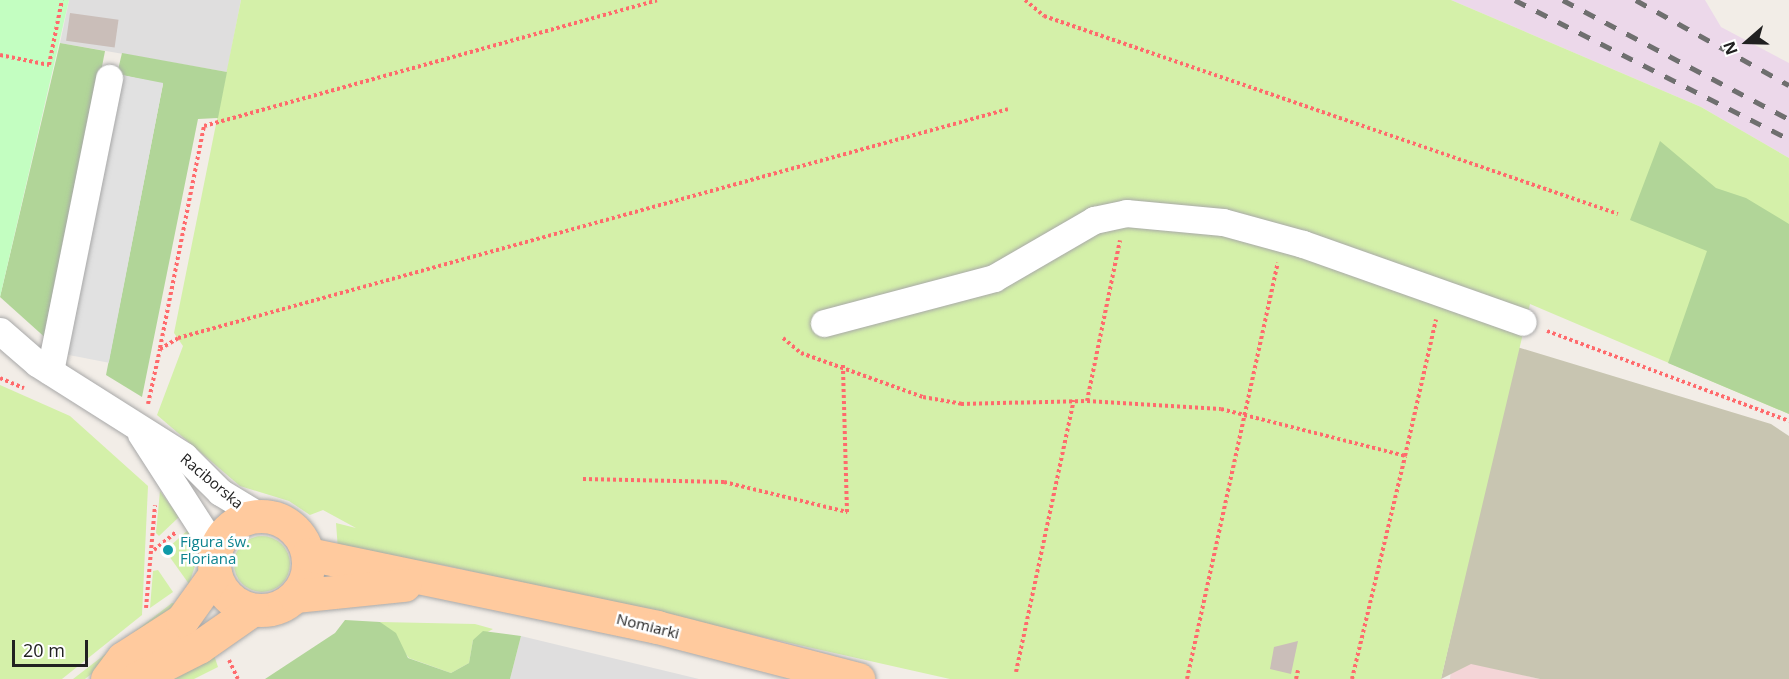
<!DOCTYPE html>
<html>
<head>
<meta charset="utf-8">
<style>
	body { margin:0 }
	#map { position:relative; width:1789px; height:679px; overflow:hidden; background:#f2ede7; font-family:"Open Sans",sans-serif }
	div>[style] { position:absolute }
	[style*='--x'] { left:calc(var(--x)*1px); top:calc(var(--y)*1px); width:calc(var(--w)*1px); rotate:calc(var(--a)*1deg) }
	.residential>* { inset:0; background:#dfdede }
	.commercial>* { inset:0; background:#f4d5d7 }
	.industrial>* { inset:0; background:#ecd8ea }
	.construction>* { inset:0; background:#c8c5b1 }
	.grass>* { inset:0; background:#d4f0a9 }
	.round { border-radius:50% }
	.forest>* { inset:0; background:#b1d598 }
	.park>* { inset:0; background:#c3fec1 }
	.parking>* { inset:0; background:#e1e1e1; transform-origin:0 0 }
	.building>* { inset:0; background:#cabeb9; transform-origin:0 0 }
	.path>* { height:4px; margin-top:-2px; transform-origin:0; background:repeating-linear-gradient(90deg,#ff6a6c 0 3px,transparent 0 6px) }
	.roads { filter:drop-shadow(0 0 2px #a8a8a8) drop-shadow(0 0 2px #a8a8a8) }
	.minor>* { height:27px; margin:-13.5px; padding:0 13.5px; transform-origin:13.5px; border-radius:13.5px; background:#fff }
	.major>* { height:33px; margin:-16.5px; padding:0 16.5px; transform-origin:16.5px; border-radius:16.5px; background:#ffca9e }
	.major>.ring { margin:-16.5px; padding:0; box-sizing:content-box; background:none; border:33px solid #ffca9e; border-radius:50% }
	.rail>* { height:4.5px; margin-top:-2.25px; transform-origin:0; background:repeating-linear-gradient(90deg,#6f6f6f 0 12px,transparent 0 24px) }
	.dots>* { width:16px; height:16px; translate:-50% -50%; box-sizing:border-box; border:3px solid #fff; border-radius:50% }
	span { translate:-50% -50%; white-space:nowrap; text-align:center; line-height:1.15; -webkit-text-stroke:5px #fff; paint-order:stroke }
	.street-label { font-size:15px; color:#212121 }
	.culture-label { font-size:15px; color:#0d838f }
	.left { translate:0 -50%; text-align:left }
	.north { position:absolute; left:1717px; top:12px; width:60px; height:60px; -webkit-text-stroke:4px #fff; paint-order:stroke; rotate:250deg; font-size:16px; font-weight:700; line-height:24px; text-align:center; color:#212121 }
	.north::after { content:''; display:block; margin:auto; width:21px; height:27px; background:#212121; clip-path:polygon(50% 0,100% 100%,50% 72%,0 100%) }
	.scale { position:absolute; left:12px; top:640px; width:76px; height:27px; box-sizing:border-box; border:3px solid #212121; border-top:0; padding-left:8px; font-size:18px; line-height:21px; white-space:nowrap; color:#212121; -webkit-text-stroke:4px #fff; paint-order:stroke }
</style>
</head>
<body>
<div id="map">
	<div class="residential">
		<div style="clip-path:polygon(69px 0,241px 0,227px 72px,60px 43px)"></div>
		<div style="clip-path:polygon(521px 636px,699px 679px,510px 679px)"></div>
	</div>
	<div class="commercial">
		<div style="clip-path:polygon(1471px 663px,1540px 679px,1450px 679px,1451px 670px)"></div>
	</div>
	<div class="industrial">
		<div style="clip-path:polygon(1451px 0,1705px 0,1721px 27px,1789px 63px,1789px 158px,1701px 107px)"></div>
	</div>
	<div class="construction">
		<div style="clip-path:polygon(1517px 347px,1771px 424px,1789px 436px,1789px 679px,1540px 679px,1471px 664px,1441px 679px)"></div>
	</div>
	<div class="grass">
		<div style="clip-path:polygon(241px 0,1451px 0,1701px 107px,1789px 158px,1789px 414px,1530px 304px,1441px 679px,950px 679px,443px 565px,338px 550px,336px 523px,356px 528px,323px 510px,310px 515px,289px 501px,240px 486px,157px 415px,183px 346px,174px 333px)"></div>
		<div style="clip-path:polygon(0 385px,70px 416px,148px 486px,142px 615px,62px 679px,0 679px)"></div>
		<div style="clip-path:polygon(160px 491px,179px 517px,159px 536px,156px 533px)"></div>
		<div style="clip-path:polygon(188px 530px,196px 563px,189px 584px,169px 556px,169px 547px)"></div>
		<div class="round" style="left:234px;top:536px;width:56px;height:56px"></div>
		<div style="clip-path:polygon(158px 570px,173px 592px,150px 608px,153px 571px)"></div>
		<div style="clip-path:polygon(172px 603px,180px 604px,85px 679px,73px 679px)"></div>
		<div style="clip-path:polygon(380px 622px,475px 624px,493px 629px,473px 640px,469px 663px,451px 673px,409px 658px)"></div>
		<div style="clip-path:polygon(214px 655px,218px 667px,194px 679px,174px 679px)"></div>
	</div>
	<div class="forest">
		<div style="clip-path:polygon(60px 43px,105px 51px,49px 341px,0 297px)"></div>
		<div style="clip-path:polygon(122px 53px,227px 72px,218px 118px,198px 119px,142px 397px,106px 375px,163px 84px,117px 74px)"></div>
		<div style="clip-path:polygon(1660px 141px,1716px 188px,1746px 198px,1789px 224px,1789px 414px,1668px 363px,1707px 251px,1630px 220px)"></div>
		<div style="clip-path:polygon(345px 620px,380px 622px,396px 633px,408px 658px,451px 673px,469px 663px,473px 640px,483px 631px,521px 636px,510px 679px,265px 679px,335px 633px)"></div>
	</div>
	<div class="park">
		<div style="clip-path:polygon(0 0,69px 0,0 297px)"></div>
	</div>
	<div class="parking">
		<div style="left:117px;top:74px;width:47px;height:285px;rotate:11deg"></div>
	</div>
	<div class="building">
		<div style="left:70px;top:13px;width:49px;height:28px;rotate:8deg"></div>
		<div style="clip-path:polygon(1298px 641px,1291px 674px,1270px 669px,1274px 647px)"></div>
	</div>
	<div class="path">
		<div style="--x:1025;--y:0;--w:25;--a:40"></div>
		<div style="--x:1044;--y:16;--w:607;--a:19.03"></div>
		<div style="--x:0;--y:55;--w:50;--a:11.5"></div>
		<div style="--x:49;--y:65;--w:66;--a:-78.7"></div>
		<div style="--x:1547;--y:331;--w:258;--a:20.4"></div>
		<div style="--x:783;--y:338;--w:23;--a:40"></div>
		<div style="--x:801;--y:353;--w:130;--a:19.8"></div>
		<div style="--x:923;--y:397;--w:39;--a:10"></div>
		<div style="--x:961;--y:404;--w:126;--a:-1.4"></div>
		<div style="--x:1087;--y:401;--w:134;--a:3.4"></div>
		<div style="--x:1221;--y:409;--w:190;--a:14.3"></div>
		<div style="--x:1405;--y:456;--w:140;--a:-77.2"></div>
		<div style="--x:160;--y:348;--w:226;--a:-78.8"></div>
		<div style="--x:204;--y:126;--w:470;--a:-15.5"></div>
		<div style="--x:0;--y:378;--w:26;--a:23"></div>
		<div style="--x:1087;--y:401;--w:164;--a:-78.4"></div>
		<div style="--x:148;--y:404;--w:56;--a:-77.7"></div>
		<div style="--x:160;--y:349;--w:21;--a:-31"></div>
		<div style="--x:178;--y:338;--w:861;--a:-15.42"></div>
		<div style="--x:583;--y:479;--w:141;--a:1.2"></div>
		<div style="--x:724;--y:482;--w:127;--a:13.7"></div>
		<div style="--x:847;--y:512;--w:147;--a:-91.6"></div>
		<div style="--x:154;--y:550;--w:28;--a:-39"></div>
		<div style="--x:146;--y:608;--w:103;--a:-85"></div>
		<div style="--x:229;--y:660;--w:21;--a:65"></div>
		<div style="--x:1016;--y:672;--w:278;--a:-78"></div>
		<div style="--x:1187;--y:679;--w:426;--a:-77.7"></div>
		<div style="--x:1296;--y:679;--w:9;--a:-77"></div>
		<div style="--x:1352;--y:679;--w:229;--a:-76.6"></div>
	</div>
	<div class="roads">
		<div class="minor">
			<div style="--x:824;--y:323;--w:176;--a:-14.8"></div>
			<div style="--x:994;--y:278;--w:116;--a:-30.1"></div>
			<div style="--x:1094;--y:220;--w:33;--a:-12"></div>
			<div style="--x:1126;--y:213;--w:97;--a:5.3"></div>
			<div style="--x:1223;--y:222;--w:83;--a:15.4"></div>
			<div style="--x:1303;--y:244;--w:233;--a:19.5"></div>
			<div style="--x:0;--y:331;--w:49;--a:40.9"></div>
			<div style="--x:37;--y:363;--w:174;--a:32.3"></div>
			<div style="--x:184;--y:456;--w:51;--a:45"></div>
			<div style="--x:220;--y:492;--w:44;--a:31.2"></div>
			<div style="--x:50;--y:371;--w:299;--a:-78.6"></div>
			<div style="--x:141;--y:434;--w:137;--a:57.2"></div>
		</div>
		<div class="major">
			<div class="ring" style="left:214px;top:516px;width:61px;height:61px"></div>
			<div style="--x:308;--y:554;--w:357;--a:11.8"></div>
			<div style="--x:657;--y:627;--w:208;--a:14.5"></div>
			<div style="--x:295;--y:596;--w:110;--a:-5.8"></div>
			<div style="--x:107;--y:679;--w:26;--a:-53"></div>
			<div style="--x:123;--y:658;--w:70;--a:-32.8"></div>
			<div style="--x:182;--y:620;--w:57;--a:-54.3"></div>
			<div style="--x:136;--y:679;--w:71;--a:-26.9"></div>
			<div style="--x:199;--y:647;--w:65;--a:-34.9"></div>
		</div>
	</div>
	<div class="rail">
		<div style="--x:1515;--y:0;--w:307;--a:26.9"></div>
		<div style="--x:1563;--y:0;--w:255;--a:27.8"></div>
		<div style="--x:1636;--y:0;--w:175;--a:29.1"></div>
	</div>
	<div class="dots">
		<div style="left:168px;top:550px;background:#0f9aa8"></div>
	</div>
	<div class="street-label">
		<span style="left:212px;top:481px;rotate:40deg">Raciborska</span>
		<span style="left:648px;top:626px;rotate:14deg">Nomiarki</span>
	</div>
	<div class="culture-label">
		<span class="left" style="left:180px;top:550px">Figura św.<br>Floriana</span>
	</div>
	<div class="north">N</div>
	<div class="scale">20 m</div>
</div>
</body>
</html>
